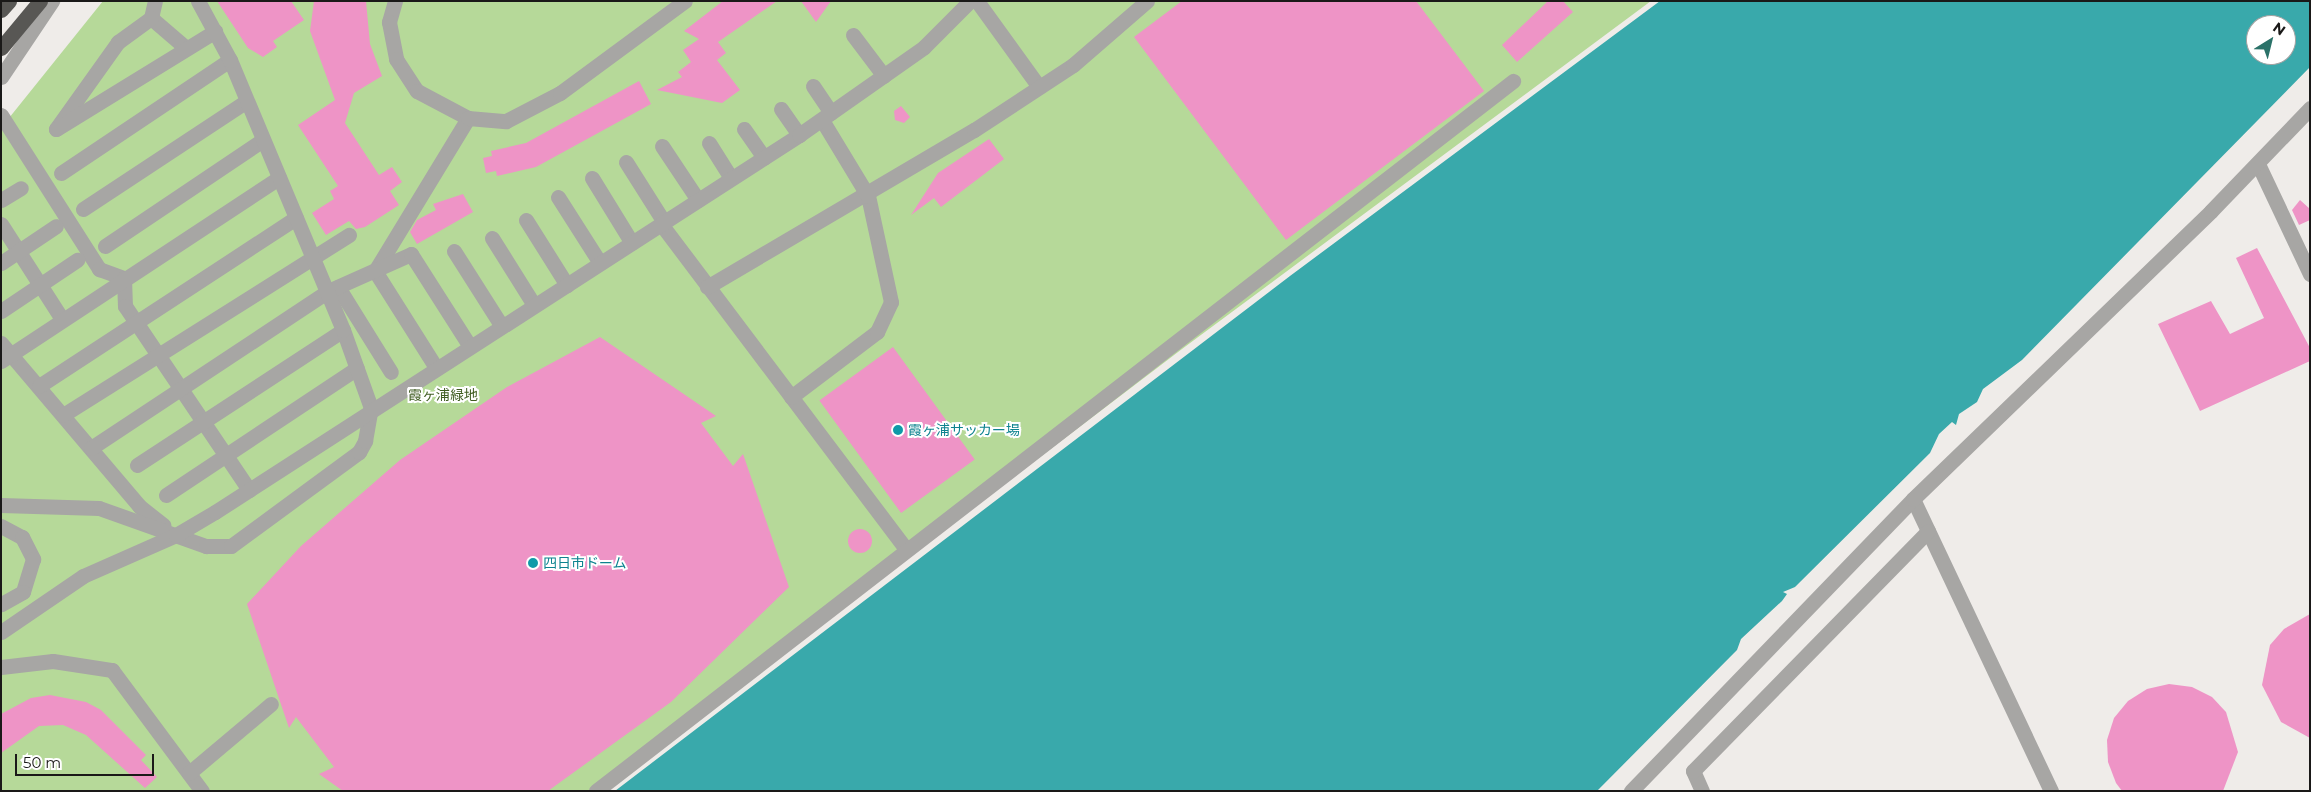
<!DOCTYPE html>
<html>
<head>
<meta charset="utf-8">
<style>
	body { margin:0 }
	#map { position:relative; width:2311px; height:792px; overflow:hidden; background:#efece9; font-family:Montserrat,"Noto Sans JP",sans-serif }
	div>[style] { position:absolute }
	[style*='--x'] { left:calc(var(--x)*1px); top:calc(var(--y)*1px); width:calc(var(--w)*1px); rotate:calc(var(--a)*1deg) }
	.green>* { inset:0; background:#b6d999 }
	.water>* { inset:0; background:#39a9ab }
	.building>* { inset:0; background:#ee94c6; transform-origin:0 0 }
	.round { border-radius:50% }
	.minor>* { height:15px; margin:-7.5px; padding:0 7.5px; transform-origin:7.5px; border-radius:7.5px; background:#a7a6a4 }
	.highway>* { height:15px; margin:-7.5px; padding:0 7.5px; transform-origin:7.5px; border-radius:7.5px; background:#585754 }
	.dots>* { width:14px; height:14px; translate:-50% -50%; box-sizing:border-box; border:2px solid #fff; border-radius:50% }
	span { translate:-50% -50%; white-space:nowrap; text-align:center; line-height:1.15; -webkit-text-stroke:4px #fff; paint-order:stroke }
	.park-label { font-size:14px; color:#3f5c21 }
	.culture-label { font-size:14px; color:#0d838f }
	.left { translate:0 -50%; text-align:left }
	.frame { position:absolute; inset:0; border:2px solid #1a1918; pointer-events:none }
	.north { position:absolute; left:2246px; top:15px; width:50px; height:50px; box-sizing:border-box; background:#fff; border:1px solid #a3a3a3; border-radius:50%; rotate:36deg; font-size:14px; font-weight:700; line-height:20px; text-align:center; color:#1a1918 }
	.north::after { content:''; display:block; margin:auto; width:18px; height:22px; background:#2b7269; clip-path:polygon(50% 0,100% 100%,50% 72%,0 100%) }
	.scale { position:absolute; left:15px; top:754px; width:139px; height:22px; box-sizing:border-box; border:2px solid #1a1918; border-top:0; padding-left:6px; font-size:15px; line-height:18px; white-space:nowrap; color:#1a1918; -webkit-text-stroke:4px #fff; paint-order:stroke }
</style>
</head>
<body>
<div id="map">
	<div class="green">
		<div style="clip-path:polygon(103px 1px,1651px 1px,1182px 349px,601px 791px,1px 791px,1px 128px)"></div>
	</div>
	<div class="water">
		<div style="clip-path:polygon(evenodd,1660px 1px,2310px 1px,2310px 67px,2022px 360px,1983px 389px,1977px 402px,1959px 414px,1956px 425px,1952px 422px,1939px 434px,1930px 453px,1795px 587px,1783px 592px,1787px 594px,1782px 601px,1741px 639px,1737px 650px,1597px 791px,615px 791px,1290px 276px,1660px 1px,2256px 25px,2286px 25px,2286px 55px,2256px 55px,2256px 25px)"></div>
	</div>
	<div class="building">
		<div style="clip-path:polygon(217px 1px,291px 1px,304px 20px,273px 41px,277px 47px,263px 57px,248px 48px)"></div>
		<div style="clip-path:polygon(314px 1px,366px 1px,370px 44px,382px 76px,354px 93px,345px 123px,379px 175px,392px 167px,402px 182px,390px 191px,399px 205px,365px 227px,356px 229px,349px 221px,326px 235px,312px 213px,334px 199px,330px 191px,338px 186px,298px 125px,335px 100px,310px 31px)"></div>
		<div style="clip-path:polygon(723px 1px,777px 1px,718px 42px,726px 53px,717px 60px,740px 90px,722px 103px,657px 90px,682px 77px,678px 72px,691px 62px,683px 50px,699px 39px,684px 31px)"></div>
		<div style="clip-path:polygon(801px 1px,831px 1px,816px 22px)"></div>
		<div style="clip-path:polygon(1182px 1px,1416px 1px,1484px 91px,1286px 240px,1134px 37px)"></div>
		<div style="clip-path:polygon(1548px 1px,1563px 1px,1573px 12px,1517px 62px,1502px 45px)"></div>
		<div style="clip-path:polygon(639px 81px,651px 104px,536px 167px,497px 176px,496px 171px,486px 173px,483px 158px,492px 156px,491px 151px,526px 143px)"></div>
		<div style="clip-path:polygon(901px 106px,910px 117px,904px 123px,895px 120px,894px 111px)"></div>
		<div style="clip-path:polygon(989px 139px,1004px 159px,941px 207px,934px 198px,911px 215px,938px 173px)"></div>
		<div style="clip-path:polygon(463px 194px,473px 212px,417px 244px,410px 232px,417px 220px,436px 210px,433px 204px)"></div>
		<div style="clip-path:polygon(2300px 200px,2310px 209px,2310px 220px,2299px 225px,2292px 210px)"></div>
		<div style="clip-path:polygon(2257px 248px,2310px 348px,2310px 361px,2200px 411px,2158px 324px,2211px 301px,2230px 334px,2264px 318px,2236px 258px)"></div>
		<div style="clip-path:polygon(600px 337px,716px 416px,701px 423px,733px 466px,743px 454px,789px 587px,671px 702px,548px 791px,343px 791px,319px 774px,334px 767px,296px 717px,289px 728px,247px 604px,301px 546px,400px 460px,507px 387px)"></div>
		<div style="left:893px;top:347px;width:139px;height:91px;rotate:54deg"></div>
		<div class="round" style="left:848px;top:529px;width:24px;height:24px"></div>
		<div style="clip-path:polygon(2310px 614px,2310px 738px,2281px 722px,2262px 685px,2270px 645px,2284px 629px)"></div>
		<div style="clip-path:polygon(2169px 684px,2192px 687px,2212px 697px,2226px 712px,2238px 752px,2223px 791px,2122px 791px,2116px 783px,2108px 762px,2107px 740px,2114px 718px,2128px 701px,2147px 689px)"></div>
		<div style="clip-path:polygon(50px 695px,86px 702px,101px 710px,146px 755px,141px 760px,157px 777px,145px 788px,86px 735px,63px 725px,39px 726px,1px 753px,1px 714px,31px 698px)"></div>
	</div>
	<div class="minor">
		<div style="--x:395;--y:1;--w:22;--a:106"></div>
		<div style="--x:389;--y:22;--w:38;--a:79"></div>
		<div style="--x:396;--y:59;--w:38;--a:57"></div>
		<div style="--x:417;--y:91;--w:58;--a:27.9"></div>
		<div style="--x:977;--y:1;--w:106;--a:54.2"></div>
		<div style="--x:151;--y:18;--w:17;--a:-77"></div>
		<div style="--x:853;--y:35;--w:51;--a:52.9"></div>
		<div style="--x:186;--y:48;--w:46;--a:-139.4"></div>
		<div style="--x:151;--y:18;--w:41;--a:144"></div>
		<div style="--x:118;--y:42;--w:107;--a:125.5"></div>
		<div style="--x:56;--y:129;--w:187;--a:-31.6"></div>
		<div style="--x:1;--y:77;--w:92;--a:-56.1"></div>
		<div style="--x:813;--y:86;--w:32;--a:56"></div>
		<div style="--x:781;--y:109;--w:32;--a:55"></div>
		<div style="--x:1;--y:115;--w:183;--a:57.5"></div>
		<div style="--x:99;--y:269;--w:27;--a:20"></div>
		<div style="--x:744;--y:129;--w:35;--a:55"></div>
		<div style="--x:709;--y:143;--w:41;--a:57.8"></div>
		<div style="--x:662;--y:146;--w:65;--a:56.3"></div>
		<div style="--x:626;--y:162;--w:71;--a:57.7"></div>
		<div style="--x:2258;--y:164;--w:122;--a:64.7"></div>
		<div style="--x:61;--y:173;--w:203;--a:-33.8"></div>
		<div style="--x:592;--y:178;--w:76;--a:58.4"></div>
		<div style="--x:558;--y:197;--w:78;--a:57.5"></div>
		<div style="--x:1;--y:200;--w:23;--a:-31"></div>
		<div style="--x:83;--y:209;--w:196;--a:-33.4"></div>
		<div style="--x:526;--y:220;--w:77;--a:57.8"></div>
		<div style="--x:1;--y:224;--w:113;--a:57.3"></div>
		<div style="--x:661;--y:224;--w:407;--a:53"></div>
		<div style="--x:492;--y:238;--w:79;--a:57.9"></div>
		<div style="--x:105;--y:246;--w:190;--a:-33.9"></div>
		<div style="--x:454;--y:251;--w:88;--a:57.6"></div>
		<div style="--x:1;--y:263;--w:66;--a:-33.9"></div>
		<div style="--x:124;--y:278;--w:28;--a:88"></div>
		<div style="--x:125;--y:306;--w:222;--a:56"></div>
		<div style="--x:338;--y:287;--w:100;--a:58.1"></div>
		<div style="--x:707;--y:287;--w:310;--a:-30.5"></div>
		<div style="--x:974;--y:130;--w:118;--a:-33.3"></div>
		<div style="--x:1073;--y:65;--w:98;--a:-40.9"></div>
		<div style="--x:1;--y:311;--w:92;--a:-33.9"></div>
		<div style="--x:1;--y:343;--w:214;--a:49.7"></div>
		<div style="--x:139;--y:506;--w:31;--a:38"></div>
		<div style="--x:1;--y:361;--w:333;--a:-33.4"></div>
		<div style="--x:435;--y:366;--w:112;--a:-122.3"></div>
		<div style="--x:375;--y:271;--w:179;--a:-58.7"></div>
		<div style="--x:468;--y:118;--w:38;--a:5"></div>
		<div style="--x:506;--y:121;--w:61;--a:-27.4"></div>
		<div style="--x:560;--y:93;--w:155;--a:-36.4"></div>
		<div style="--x:39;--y:386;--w:307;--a:-33.2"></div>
		<div style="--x:791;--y:397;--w:108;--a:-37.1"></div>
		<div style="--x:877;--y:332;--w:33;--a:-65"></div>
		<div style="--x:891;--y:302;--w:108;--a:-102.2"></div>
		<div style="--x:868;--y:196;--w:89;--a:-121.2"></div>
		<div style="--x:63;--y:415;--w:338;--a:-32.2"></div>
		<div style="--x:91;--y:448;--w:284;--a:-33.5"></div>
		<div style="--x:328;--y:291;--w:91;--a:-24"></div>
		<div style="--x:411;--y:254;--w:108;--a:57.5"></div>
		<div style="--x:137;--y:465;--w:246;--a:-33.2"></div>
		<div style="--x:166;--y:495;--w:229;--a:-33.6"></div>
		<div style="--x:1913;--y:499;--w:323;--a:64.7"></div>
		<div style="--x:1;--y:505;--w:98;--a:1.8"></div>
		<div style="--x:99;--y:508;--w:114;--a:19.6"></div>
		<div style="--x:206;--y:546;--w:25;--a:0"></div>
		<div style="--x:231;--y:546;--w:159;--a:-36.3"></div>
		<div style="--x:359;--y:452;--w:13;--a:-61"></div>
		<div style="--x:365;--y:441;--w:34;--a:-80"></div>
		<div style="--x:371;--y:408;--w:83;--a:-109.7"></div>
		<div style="--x:343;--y:330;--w:293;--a:-112.7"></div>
		<div style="--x:230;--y:60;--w:67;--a:-118.5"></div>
		<div style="--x:1;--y:526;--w:24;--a:28"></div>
		<div style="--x:22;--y:537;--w:25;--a:63"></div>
		<div style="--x:33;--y:559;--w:34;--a:107"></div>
		<div style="--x:23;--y:592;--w:25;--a:151"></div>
		<div style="--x:1;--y:632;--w:99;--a:-34.3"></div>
		<div style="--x:83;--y:576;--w:102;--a:-23.8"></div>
		<div style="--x:176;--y:535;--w:45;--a:-30.5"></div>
		<div style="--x:215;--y:512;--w:695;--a:-32.84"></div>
		<div style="--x:799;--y:135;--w:153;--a:-35.1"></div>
		<div style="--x:924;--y:47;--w:65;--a:-45"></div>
		<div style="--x:1;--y:667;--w:52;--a:-6.6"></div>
		<div style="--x:53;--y:661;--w:60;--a:8.7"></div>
		<div style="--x:112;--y:670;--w:151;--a:53.4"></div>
		<div style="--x:189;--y:773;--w:107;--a:-40.1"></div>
		<div style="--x:596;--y:791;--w:1160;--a:-37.75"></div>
		<div style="--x:1631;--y:791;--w:406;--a:-46"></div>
		<div style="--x:1913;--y:499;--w:414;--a:-44"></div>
		<div style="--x:2211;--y:211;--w:143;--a:-46.1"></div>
		<div style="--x:1702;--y:791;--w:22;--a:-114"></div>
		<div style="--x:1693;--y:771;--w:336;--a:-45.6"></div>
	</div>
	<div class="highway">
		<div style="--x:1;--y:10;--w:12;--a:-48"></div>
		<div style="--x:1;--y:48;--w:61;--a:-50.3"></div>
	</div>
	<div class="dots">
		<div style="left:898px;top:430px;background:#0f9aa8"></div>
		<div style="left:533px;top:563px;background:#0f9aa8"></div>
	</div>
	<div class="park-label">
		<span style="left:443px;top:395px">霞ヶ浦緑地</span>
	</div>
	<div class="culture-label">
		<span class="left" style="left:908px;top:430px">霞ヶ浦サッカー場</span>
		<span class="left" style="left:543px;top:563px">四日市ドーム</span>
	</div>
	<div class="frame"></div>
	<div class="north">N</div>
	<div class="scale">50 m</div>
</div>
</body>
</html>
